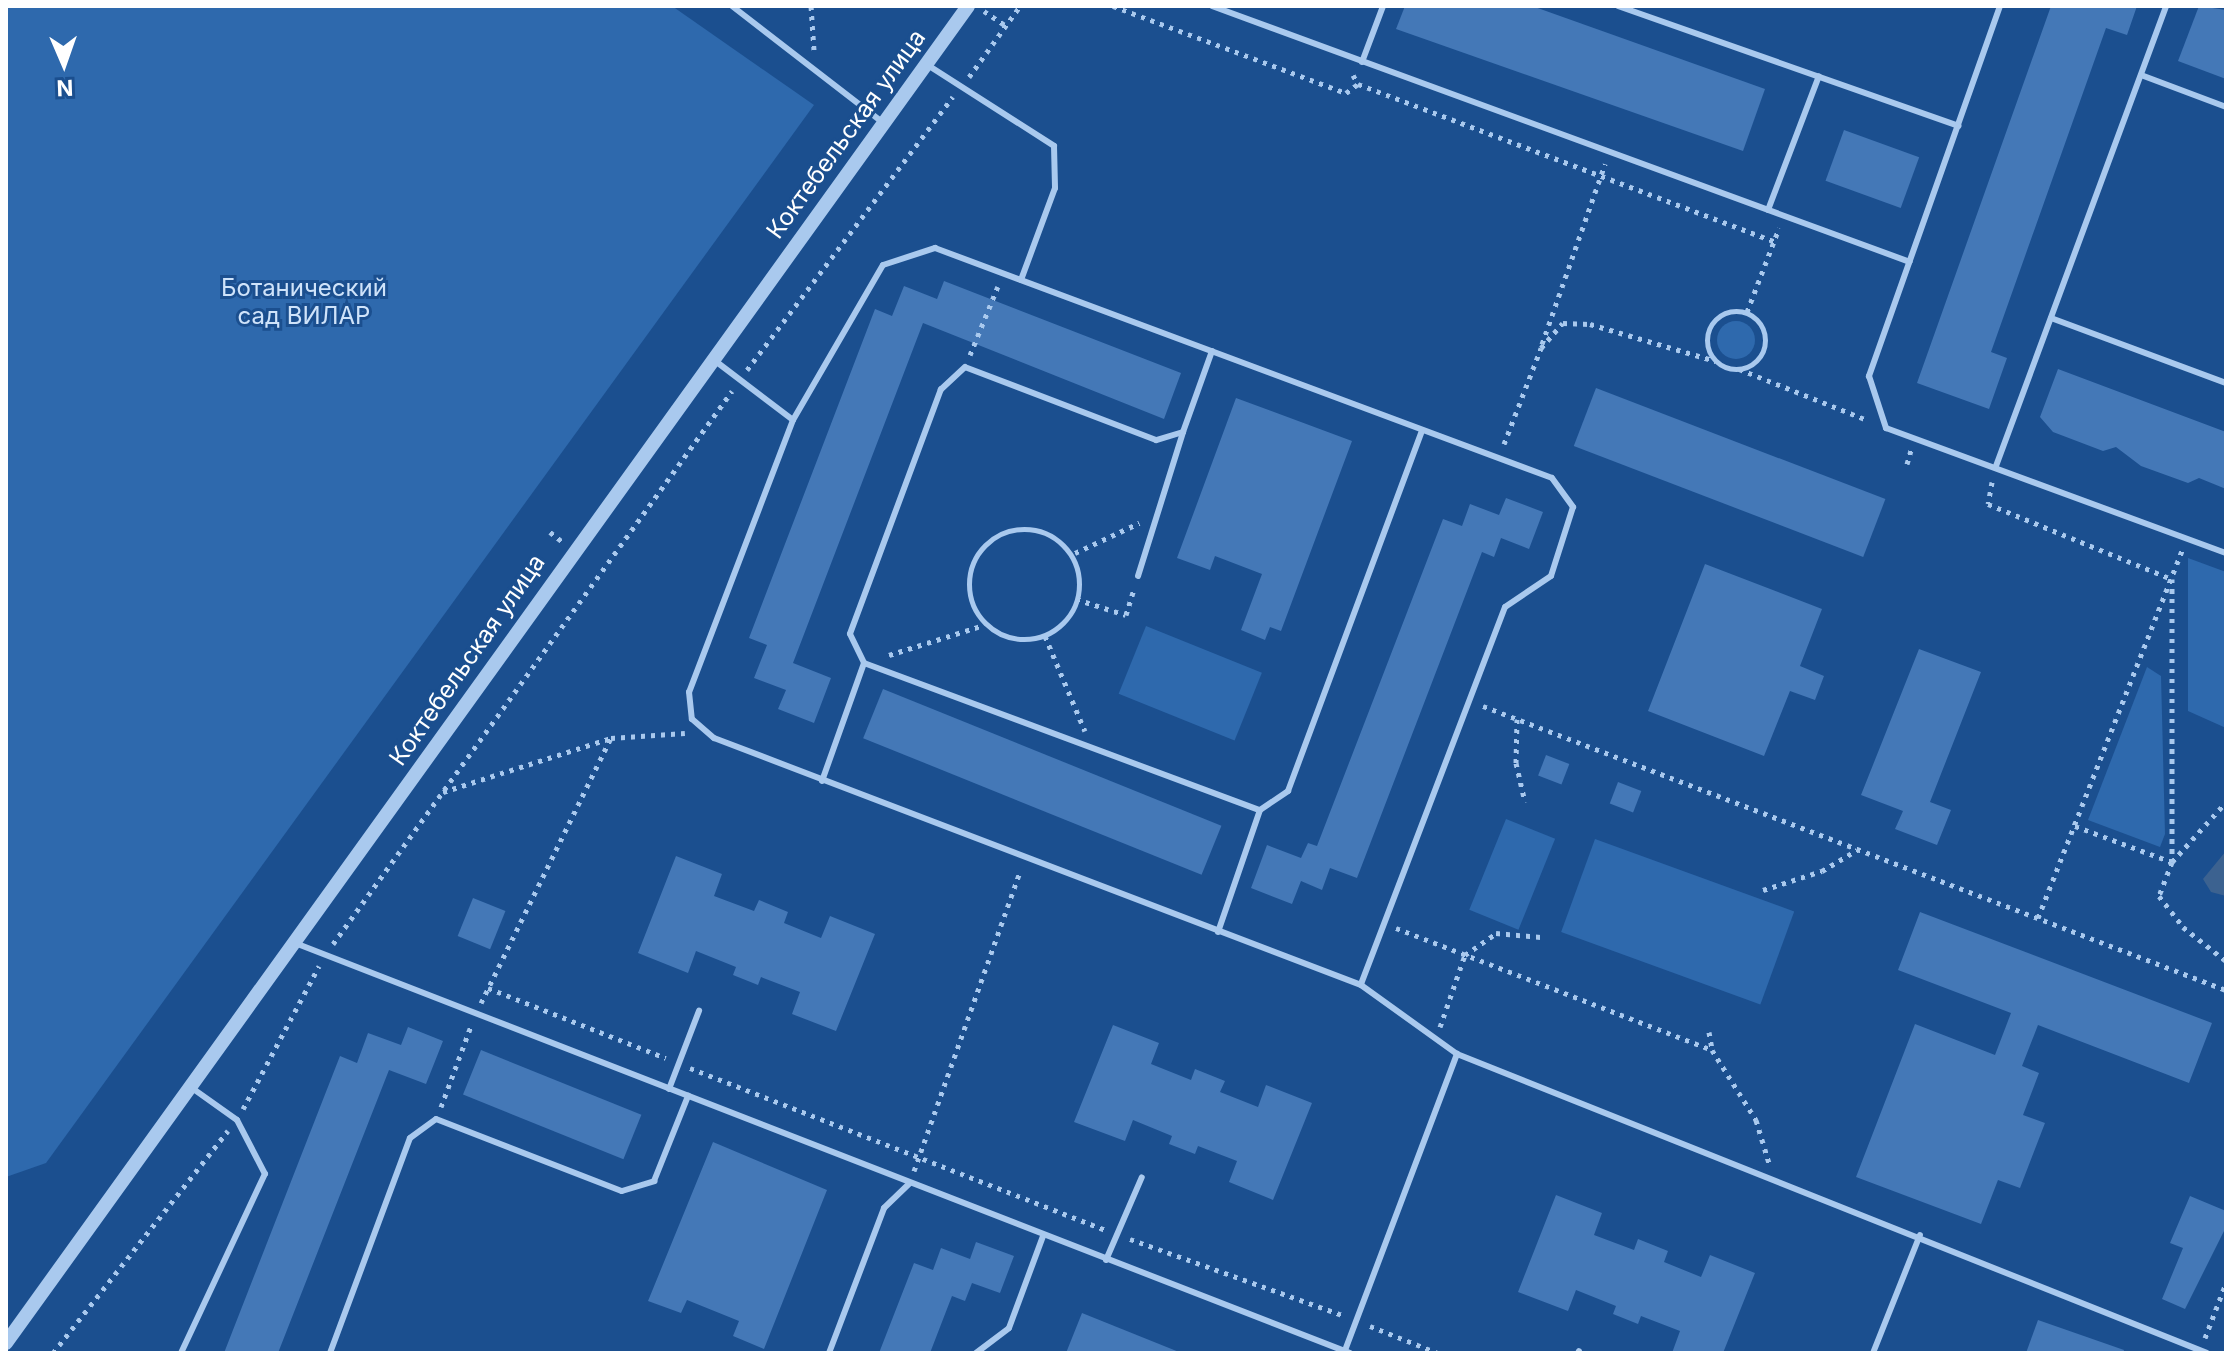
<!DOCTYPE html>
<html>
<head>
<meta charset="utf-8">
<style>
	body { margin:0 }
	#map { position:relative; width:2232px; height:1359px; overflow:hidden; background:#1b4f8f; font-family:Inter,sans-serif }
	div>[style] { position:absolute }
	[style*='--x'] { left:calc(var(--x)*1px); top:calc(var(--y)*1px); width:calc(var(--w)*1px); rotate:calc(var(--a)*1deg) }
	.green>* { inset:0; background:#2e69ad; transform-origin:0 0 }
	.round { border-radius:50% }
	.water>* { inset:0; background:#3c6290 }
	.building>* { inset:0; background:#4478b7; transform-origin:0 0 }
	.path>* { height:5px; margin-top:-2.5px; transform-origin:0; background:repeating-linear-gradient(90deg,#a9c9ee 0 4px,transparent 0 10px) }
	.path>.ring { margin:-2.5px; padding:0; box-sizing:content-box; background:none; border:5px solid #a9c9ee; border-radius:50% }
	.service>* { height:6px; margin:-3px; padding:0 3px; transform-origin:3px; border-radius:3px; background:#a9c9ee }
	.tertiary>* { height:14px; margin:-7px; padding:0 7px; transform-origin:7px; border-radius:7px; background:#a9c9ee }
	span { translate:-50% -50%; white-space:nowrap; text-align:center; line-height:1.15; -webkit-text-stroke:6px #1b4f8f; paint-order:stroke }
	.street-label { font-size:24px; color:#fff }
	.park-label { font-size:24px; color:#cfe3fa }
	.frame { position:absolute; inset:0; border:8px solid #fff; pointer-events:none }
	.north { position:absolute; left:24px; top:24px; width:80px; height:80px; -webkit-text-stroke:6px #1b4f8f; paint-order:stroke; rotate:178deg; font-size:22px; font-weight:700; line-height:32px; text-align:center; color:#fff }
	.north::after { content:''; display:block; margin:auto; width:28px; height:36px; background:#fff; clip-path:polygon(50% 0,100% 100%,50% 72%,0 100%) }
</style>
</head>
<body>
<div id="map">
	<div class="green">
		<div style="clip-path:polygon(6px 6px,672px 6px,814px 105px,46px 1163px,6px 1177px)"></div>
		<div class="round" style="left:1717px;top:321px;width:38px;height:38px"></div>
		<div style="clip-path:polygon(2188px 558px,2226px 572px,2226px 728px,2188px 711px)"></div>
		<div style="left:1146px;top:626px;width:125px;height:73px;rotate:22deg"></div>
		<div style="clip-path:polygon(2147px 667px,2161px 676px,2165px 834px,2160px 847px,2088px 820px)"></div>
		<div style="left:1506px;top:819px;width:53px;height:98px;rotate:22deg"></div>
		<div style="left:1595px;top:839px;width:212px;height:99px;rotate:20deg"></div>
	</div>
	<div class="water">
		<div style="clip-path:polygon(2226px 851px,2226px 896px,2211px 892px,2203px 879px)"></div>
	</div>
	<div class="building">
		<div style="clip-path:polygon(1405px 6px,1532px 6px,1765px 89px,1743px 151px,1396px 29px)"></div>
		<div style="clip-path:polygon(2051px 6px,2137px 6px,2127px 35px,2106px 28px,1991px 352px,2007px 358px,1989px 409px,1917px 383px)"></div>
		<div style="clip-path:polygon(2199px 6px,2226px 10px,2226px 79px,2178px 61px)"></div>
		<div style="left:1844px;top:130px;width:80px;height:54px;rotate:20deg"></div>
		<div style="clip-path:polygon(944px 281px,1181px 373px,1164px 419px,923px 323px,793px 663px,831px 678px,814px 723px,778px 709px,786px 690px,754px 678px,767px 645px,749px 638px,875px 309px,892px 316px,904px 286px,937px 299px)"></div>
		<div style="clip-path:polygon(2058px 369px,2226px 432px,2226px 489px,2199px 478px,2188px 483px,2141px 466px,2116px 447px,2103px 451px,2053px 432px,2040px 417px)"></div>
		<div style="left:1596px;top:388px;width:310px;height:62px;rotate:21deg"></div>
		<div style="clip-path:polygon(1236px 398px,1352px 441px,1281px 631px,1270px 627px,1265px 640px,1241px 630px,1262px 574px,1215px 556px,1210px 570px,1177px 558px)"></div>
		<div style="clip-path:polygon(1506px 498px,1543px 512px,1529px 549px,1501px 538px,1494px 557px,1482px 552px,1357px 878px,1330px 868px,1322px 890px,1301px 881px,1292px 904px,1251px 888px,1267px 845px,1301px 858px,1308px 843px,1317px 846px,1443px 519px,1462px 526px,1470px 504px,1499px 515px)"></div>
		<div style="clip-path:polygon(1705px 564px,1822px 609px,1800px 666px,1824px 676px,1815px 700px,1790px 691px,1764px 756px,1648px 711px)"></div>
		<div style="clip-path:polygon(1919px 649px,1981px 672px,1930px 802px,1951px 810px,1937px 845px,1895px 829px,1903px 811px,1861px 795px)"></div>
		<div style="left:883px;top:689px;width:365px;height:53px;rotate:22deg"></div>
		<div style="left:1546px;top:755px;width:25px;height:22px;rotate:21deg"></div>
		<div style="left:1618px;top:782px;width:25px;height:23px;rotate:21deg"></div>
		<div style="clip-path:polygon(676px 856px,722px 874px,714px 896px,754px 911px,759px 900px,788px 912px,784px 923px,821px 938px,830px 916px,875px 934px,836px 1031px,792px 1014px,800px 992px,761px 977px,758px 985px,733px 975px,736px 967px,696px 951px,688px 973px,638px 953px)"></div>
		<div style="left:473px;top:898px;width:35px;height:41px;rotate:22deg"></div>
		<div style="clip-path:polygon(1920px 912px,2212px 1023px,2189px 1083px,2038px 1025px,2022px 1066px,2039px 1073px,2023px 1115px,2045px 1123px,2020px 1188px,1998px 1180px,1981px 1224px,1856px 1177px,1915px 1024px,1995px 1055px,2011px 1013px,1898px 970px)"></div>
		<div style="clip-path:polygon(1113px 1025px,1159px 1043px,1151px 1064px,1191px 1080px,1195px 1069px,1225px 1081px,1220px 1092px,1258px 1107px,1266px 1085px,1312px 1103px,1273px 1200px,1229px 1182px,1237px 1161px,1198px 1146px,1195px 1154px,1169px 1144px,1172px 1136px,1133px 1120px,1125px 1141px,1074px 1122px)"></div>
		<div style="clip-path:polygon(408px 1027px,443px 1041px,426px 1084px,389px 1070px,278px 1353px,224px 1353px,340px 1056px,357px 1063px,368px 1033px,401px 1045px)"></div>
		<div style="left:481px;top:1050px;width:173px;height:48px;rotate:22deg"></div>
		<div style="clip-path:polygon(713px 1142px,827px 1190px,764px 1349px,733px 1336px,739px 1321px,687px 1300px,681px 1313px,648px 1301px)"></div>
		<div style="clip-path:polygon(1556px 1195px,1602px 1213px,1594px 1235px,1634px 1250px,1638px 1239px,1668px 1251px,1664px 1262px,1701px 1277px,1710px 1255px,1755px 1273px,1723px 1353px,1672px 1353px,1680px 1331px,1641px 1316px,1638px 1324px,1613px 1314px,1616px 1306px,1576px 1290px,1568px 1311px,1518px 1292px)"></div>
		<div style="clip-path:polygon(2190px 1196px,2226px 1211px,2226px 1227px,2185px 1309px,2162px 1299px,2183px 1248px,2170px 1243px)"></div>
		<div style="clip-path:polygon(976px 1242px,1014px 1256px,1000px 1293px,972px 1283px,965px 1301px,952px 1296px,930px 1353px,879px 1353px,914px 1263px,933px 1270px,941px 1248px,970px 1259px)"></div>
		<div style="clip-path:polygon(1082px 1313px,1179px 1352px,1179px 1353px,1066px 1353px)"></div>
		<div style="clip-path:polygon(2038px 1320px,2124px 1350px,2123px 1353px,2026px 1353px)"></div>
	</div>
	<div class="path">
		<div style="--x:811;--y:6;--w:44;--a:86.1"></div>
		<div style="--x:1113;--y:6;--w:249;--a:20.5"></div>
		<div style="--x:1346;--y:93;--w:15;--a:-37"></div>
		<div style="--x:984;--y:11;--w:27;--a:34"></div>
		<div style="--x:1353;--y:75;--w:10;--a:61"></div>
		<div style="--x:1358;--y:84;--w:445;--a:20.7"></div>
		<div style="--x:969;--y:77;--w:87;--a:-54.3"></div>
		<div class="ring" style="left:1707px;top:311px;width:53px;height:53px"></div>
		<div style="--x:1747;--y:312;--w:90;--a:-69.1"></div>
		<div style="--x:1542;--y:344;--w:191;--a:-70.7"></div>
		<div style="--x:970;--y:355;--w:74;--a:-67.9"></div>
		<div style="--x:1739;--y:369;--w:138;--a:21.7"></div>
		<div style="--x:747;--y:370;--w:342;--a:-53"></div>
		<div style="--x:1504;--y:444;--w:103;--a:-68.9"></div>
		<div style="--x:1541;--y:348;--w:33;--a:-49"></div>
		<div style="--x:1563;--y:323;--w:27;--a:2"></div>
		<div style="--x:1590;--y:324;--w:131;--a:16.4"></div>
		<div style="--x:1907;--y:464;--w:15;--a:-74"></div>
		<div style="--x:1992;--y:482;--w:22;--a:100"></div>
		<div style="--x:1988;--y:504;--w:199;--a:22.2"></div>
		<div style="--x:2172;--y:579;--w:283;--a:90"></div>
		<div style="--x:2172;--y:862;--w:36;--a:111"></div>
		<div style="--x:2159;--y:896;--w:39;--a:52"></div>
		<div style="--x:2183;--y:927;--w:55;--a:38.3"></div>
		<div class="ring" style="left:969px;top:529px;width:105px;height:105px"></div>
		<div style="--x:550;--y:532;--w:16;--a:38"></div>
		<div style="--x:1075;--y:553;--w:71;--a:-25.1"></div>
		<div style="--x:1076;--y:599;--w:52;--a:17.7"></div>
		<div style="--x:1126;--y:615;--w:27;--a:-73"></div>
		<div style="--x:1045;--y:636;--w:103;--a:67.2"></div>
		<div style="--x:889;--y:655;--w:100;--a:-17.5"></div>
		<div style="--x:1483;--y:706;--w:795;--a:20.92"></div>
		<div style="--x:1517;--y:719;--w:44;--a:91.3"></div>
		<div style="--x:1516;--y:763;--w:40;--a:77"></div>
		<div style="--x:443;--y:792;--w:176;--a:-17.8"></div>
		<div style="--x:611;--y:738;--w:74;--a:-3.9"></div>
		<div style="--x:2075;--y:826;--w:103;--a:20.4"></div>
		<div style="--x:2172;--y:862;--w:81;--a:-48"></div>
		<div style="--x:1763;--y:890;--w:62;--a:-17.9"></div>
		<div style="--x:1822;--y:871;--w:41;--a:-31"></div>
		<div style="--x:2038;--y:918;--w:395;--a:-68.6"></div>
		<div style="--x:1396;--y:928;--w:339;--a:21.1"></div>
		<div style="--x:1712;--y:1050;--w:83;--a:57.8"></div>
		<div style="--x:1756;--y:1120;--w:45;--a:73.2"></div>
		<div style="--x:333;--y:944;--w:682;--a:-54.19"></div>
		<div style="--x:488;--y:988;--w:191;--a:21.5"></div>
		<div style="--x:481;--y:1003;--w:295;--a:-63.9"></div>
		<div style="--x:1440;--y:1027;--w:76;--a:-70.9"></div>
		<div style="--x:1465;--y:955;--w:38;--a:-35"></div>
		<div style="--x:1496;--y:933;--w:45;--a:5.1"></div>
		<div style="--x:1709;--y:1032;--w:17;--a:80"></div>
		<div style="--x:690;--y:1068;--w:445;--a:21.3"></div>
		<div style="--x:441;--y:1107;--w:86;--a:-69.7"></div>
		<div style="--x:243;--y:1109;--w:162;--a:-62"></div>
		<div style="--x:914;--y:1171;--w:318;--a:-70.5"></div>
		<div style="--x:1130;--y:1239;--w:225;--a:19.7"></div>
		<div style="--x:1370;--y:1326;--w:73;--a:21.7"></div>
		<div style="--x:2205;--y:1338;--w:59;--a:-69.1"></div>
		<div style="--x:53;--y:1353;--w:283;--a:-51.8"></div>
	</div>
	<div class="service">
		<div style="--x:732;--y:6;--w:190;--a:37.7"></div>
		<div style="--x:1212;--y:6;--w:743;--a:20.14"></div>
		<div style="--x:1618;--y:6;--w:361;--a:19.4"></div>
		<div style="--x:2000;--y:6;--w:393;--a:109.5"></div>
		<div style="--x:1869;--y:376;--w:55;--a:71.9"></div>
		<div style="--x:1886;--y:428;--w:362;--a:20.2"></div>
		<div style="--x:1362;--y:62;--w:60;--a:-69.4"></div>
		<div style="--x:926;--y:64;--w:152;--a:32.6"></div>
		<div style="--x:1054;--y:146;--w:42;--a:88.6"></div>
		<div style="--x:1055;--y:188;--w:98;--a:110.3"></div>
		<div style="--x:2141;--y:75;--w:91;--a:20.6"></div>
		<div style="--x:1768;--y:210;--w:143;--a:-69.2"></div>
		<div style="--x:2051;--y:318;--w:187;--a:20.4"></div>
		<div style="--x:1212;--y:351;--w:86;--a:109.7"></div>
		<div style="--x:1183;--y:432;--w:28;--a:163"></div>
		<div style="--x:1156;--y:440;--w:204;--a:-159.1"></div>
		<div style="--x:965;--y:367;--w:33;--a:137"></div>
		<div style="--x:941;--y:389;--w:261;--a:110.4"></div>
		<div style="--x:850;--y:634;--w:32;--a:64"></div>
		<div style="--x:864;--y:663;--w:422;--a:20.4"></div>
		<div style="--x:714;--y:360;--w:99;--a:37.2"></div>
		<div style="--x:793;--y:420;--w:291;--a:110.9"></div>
		<div style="--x:689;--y:692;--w:27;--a:84"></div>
		<div style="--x:692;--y:719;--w:29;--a:41"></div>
		<div style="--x:714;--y:738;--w:693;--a:20.89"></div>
		<div style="--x:1361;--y:985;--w:118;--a:35.7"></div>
		<div style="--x:1457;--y:1054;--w:807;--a:21.74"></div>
		<div style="--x:793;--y:420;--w:179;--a:-59.9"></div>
		<div style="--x:883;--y:265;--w:55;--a:-18.1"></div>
		<div style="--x:935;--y:248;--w:658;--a:20.44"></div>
		<div style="--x:1552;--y:478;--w:36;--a:54"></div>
		<div style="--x:1573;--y:507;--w:72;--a:107.7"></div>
		<div style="--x:1551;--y:576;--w:55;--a:146"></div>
		<div style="--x:1505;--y:607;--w:404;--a:110.9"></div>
		<div style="--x:1996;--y:466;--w:490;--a:-69.7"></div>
		<div style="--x:1138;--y:576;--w:151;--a:-72.6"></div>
		<div style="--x:822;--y:781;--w:125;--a:-70.4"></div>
		<div style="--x:1218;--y:932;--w:129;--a:-71"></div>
		<div style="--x:1260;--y:810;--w:34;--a:-34"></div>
		<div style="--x:1288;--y:791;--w:385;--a:-69.6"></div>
		<div style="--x:295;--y:943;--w:1132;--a:21.24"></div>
		<div style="--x:669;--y:1089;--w:84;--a:-69"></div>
		<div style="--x:1106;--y:1260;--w:90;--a:-66.6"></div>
		<div style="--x:181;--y:1353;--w:198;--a:-64.9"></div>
		<div style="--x:265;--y:1174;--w:61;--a:-117.4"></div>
		<div style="--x:237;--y:1120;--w:55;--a:-144.6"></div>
		<div style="--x:330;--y:1353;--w:229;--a:-69.6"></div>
		<div style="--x:410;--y:1138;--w:32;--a:-36"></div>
		<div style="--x:436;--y:1119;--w:199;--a:21.2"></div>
		<div style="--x:622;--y:1191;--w:34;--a:-17"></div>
		<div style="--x:654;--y:1181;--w:92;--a:-68.2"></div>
		<div style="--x:829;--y:1353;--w:155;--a:-69.2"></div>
		<div style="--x:884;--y:1208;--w:36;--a:-44"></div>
		<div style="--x:976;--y:1353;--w:41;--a:-37.1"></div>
		<div style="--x:1009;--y:1328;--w:98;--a:-69.7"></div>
		<div style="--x:1344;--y:1353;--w:320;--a:-69.3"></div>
		<div style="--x:1578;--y:1353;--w:2;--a:-63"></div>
		<div style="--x:1873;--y:1353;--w:127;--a:-68.3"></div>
	</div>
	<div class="tertiary">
		<div style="--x:6;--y:1343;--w:1647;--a:-54.26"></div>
	</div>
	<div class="street-label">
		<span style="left:846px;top:134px;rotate:-54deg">Коктебельская улица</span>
		<span style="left:467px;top:660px;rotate:-55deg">Коктебельская улица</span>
	</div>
	<div class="park-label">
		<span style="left:304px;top:302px">Ботанический<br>сад ВИЛАР</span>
	</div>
	<div class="frame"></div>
	<div class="north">N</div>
</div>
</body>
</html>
